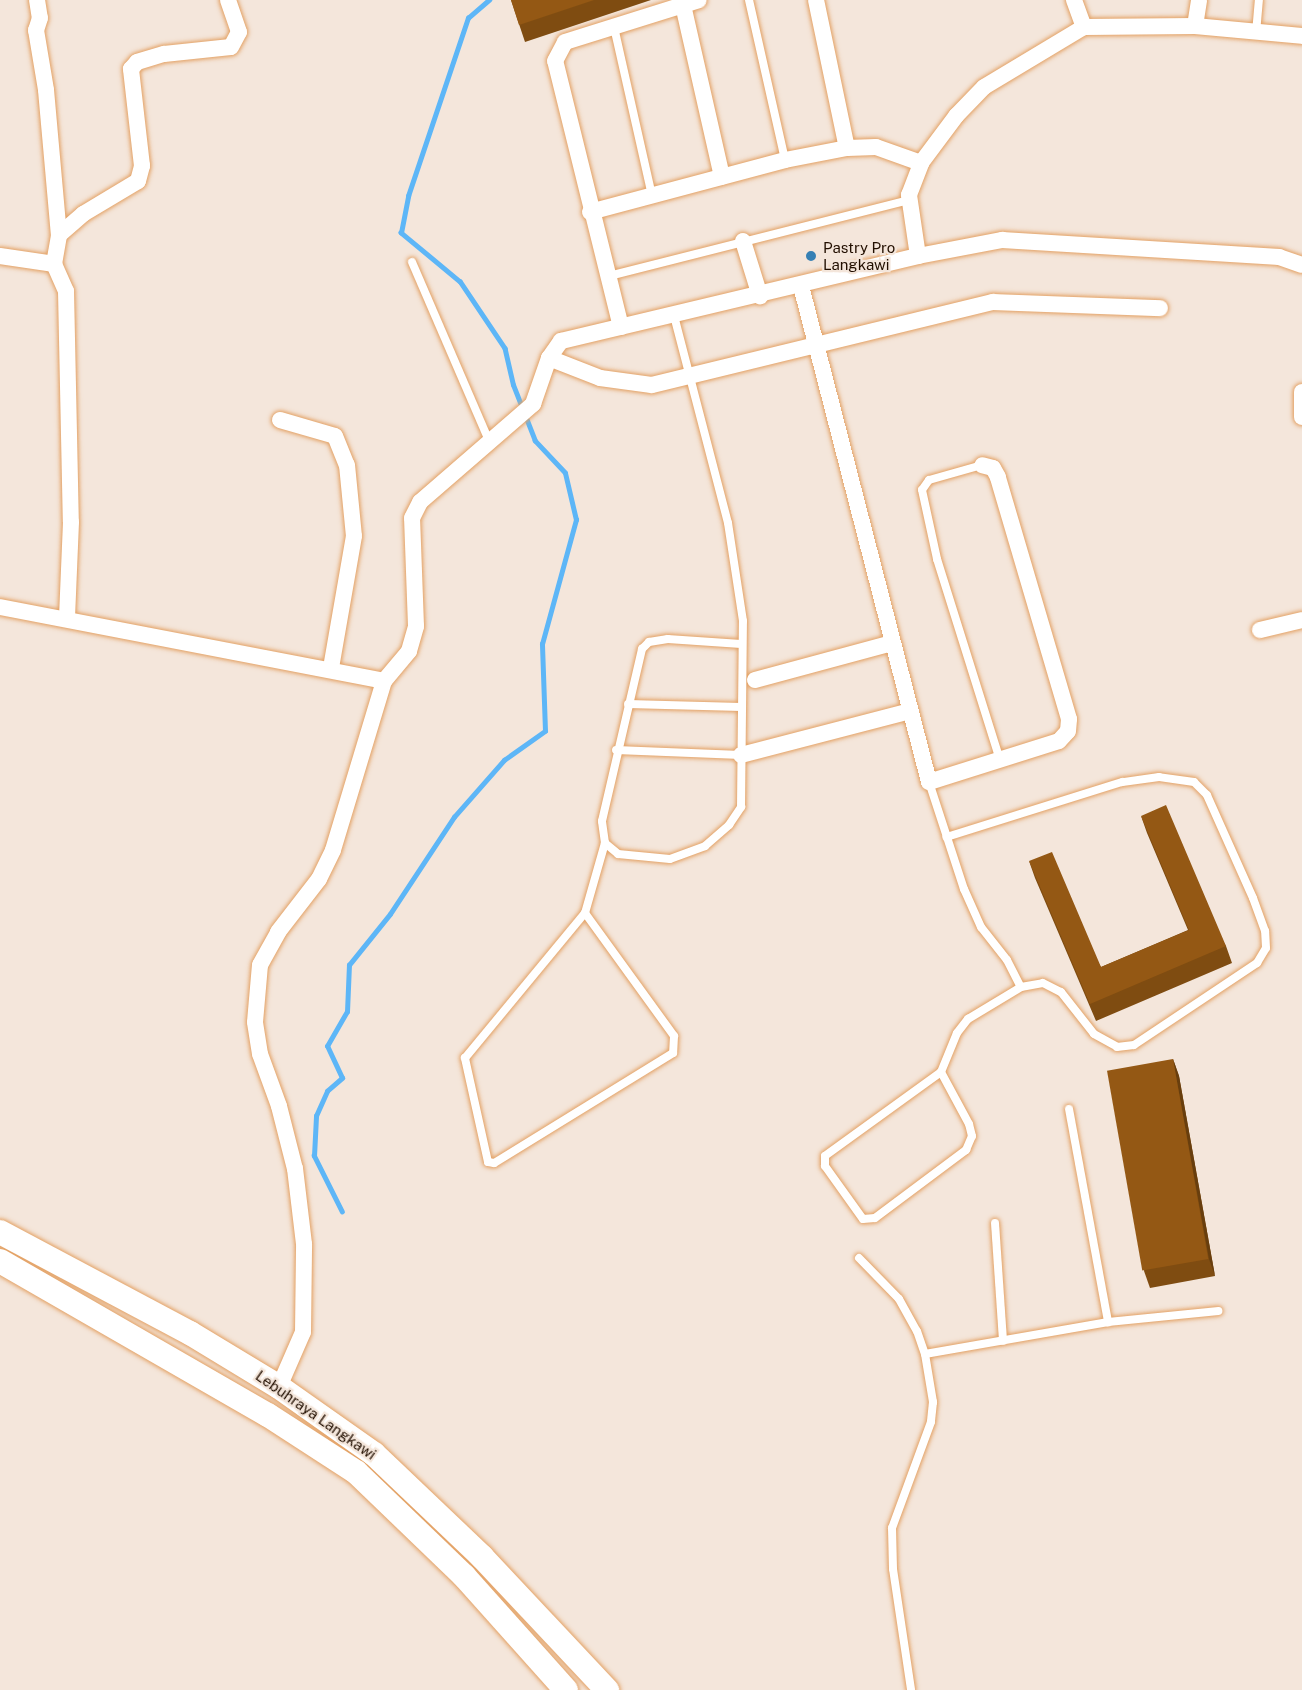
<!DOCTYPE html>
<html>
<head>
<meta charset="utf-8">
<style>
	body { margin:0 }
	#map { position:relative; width:1302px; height:1690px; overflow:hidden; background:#f4e6db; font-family:"Public Sans",sans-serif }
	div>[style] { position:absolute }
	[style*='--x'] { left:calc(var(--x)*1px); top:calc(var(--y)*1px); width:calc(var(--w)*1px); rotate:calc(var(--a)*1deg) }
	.stream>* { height:4.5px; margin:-2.25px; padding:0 2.25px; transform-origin:2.25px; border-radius:2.25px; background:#5db6f7 }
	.roads { filter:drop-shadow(0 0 2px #e3a164) drop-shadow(0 0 2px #e3a164) }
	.lane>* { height:8px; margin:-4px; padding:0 4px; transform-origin:4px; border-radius:4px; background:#fff }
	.street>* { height:16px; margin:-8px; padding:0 8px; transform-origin:8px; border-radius:8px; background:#fff }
	.secondary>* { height:24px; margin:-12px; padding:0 12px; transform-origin:12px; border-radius:12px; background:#fff }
	.wall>* { inset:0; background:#7f4c11 }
	.shaded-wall>* { inset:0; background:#683e0e }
	.building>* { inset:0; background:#945814; transform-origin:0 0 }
	.dots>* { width:16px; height:16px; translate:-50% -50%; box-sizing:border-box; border:3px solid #f4e6db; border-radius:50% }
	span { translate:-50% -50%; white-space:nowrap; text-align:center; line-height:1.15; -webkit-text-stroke:4.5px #f4e6db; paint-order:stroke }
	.poi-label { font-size:15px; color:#220f00 }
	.left { translate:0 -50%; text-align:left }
	.street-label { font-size:15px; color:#220f00 }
</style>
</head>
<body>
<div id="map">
	<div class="stream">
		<div style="--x:342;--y:1212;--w:63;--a:-116.6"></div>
		<div style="--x:314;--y:1156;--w:40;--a:-87.1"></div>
		<div style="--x:316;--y:1116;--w:27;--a:-66"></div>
		<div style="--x:327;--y:1091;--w:20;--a:-41"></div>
		<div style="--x:342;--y:1078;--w:35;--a:-115"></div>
		<div style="--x:327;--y:1046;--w:39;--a:-60"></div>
		<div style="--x:347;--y:1012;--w:47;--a:-87.6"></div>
		<div style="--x:349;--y:965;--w:65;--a:-51.2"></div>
		<div style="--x:390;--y:914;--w:116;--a:-56.6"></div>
		<div style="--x:454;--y:817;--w:76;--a:-48.7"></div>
		<div style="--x:504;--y:760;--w:50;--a:-35.3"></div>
		<div style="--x:545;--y:731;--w:87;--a:-92"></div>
		<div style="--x:542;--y:644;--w:129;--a:-74.7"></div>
		<div style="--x:576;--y:520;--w:48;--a:-103.2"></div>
		<div style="--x:565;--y:473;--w:44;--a:-133.2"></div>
		<div style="--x:535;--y:441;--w:60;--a:-111.4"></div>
		<div style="--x:513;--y:385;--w:37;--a:-103"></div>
		<div style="--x:505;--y:349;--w:81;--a:-123.9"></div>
		<div style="--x:460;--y:282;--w:77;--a:-140.3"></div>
		<div style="--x:401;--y:233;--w:38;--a:-79"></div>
		<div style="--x:408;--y:196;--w:188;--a:-71.4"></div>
		<div style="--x:468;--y:18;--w:28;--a:-41"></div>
	</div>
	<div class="roads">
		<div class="lane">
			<div style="--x:749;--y:0;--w:164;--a:77.3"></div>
			<div style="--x:614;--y:27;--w:172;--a:77.3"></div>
			<div style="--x:1256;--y:33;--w:33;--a:-85"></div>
			<div style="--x:412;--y:262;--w:195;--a:66.7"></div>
			<div style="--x:609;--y:276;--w:309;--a:-14.2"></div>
			<div style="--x:982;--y:465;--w:55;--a:164.2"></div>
			<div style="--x:929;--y:480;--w:12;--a:125"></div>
			<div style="--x:922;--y:490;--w:71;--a:77.7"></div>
			<div style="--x:937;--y:559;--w:211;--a:72.6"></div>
			<div style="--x:628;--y:704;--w:113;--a:1.5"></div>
			<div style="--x:616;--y:750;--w:125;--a:2.3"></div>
			<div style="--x:929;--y:782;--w:113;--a:71.9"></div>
			<div style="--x:964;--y:889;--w:42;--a:65.9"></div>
			<div style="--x:981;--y:927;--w:42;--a:51.8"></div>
			<div style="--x:1007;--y:960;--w:30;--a:63"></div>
			<div style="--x:605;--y:843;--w:17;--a:40"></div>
			<div style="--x:618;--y:854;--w:52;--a:5.5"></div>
			<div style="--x:670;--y:859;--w:37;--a:-20"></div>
			<div style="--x:705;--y:846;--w:32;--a:-41"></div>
			<div style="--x:729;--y:825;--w:22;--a:-56"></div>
			<div style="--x:741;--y:807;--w:186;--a:-89.4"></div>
			<div style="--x:743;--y:621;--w:99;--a:-98.7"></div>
			<div style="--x:728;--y:523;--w:215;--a:-104.6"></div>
			<div style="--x:585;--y:913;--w:152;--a:54.1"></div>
			<div style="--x:674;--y:1036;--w:17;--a:93"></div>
			<div style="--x:673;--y:1053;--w:210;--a:148.4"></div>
			<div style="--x:494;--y:1163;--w:6;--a:-171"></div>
			<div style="--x:488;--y:1162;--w:107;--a:-102.5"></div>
			<div style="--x:465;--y:1058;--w:188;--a:-50.4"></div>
			<div style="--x:585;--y:913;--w:73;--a:-74.1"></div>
			<div style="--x:605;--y:843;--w:22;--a:-98"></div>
			<div style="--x:602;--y:821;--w:177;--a:-76.9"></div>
			<div style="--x:642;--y:649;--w:10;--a:-45"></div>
			<div style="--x:649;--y:642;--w:19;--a:-9"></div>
			<div style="--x:668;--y:639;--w:73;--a:3.9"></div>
			<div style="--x:941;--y:1072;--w:143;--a:144.1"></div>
			<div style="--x:825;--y:1156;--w:10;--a:90"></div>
			<div style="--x:825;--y:1166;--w:65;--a:54.4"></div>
			<div style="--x:863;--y:1219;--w:12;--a:-5"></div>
			<div style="--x:875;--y:1218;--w:114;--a:-36.8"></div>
			<div style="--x:966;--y:1150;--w:15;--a:-67"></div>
			<div style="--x:972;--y:1136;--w:12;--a:-104"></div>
			<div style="--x:969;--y:1124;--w:59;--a:-118.3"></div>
			<div style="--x:941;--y:1072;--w:42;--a:-67.7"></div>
			<div style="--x:957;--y:1033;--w:18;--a:-52"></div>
			<div style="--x:968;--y:1019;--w:62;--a:-31.1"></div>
			<div style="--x:1021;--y:987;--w:22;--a:-10"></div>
			<div style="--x:1043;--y:983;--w:20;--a:27"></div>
			<div style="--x:1061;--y:992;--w:53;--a:51.8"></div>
			<div style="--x:1094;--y:1034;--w:26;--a:29"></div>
			<div style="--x:1117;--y:1047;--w:17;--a:-7"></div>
			<div style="--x:1134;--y:1045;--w:148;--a:-33.7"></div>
			<div style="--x:1257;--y:963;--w:17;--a:-59"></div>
			<div style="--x:1266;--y:948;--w:17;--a:-93"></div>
			<div style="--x:1265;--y:931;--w:35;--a:-110"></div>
			<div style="--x:1253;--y:898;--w:113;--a:-114.1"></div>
			<div style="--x:1207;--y:795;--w:18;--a:-135"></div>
			<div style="--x:1194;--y:782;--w:35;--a:-172"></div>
			<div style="--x:1159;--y:777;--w:37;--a:172"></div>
			<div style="--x:1122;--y:782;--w:184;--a:162.6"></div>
			<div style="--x:1069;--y:1109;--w:217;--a:79.6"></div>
			<div style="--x:995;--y:1223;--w:118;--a:86.1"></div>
			<div style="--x:859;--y:1258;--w:57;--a:45.7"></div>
			<div style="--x:899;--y:1299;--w:37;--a:61"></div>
			<div style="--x:917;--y:1331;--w:24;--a:71"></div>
			<div style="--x:925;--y:1354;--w:49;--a:80.5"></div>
			<div style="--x:933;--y:1402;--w:20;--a:96"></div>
			<div style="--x:931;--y:1422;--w:113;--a:110.2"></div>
			<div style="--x:892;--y:1528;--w:41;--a:88.6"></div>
			<div style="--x:893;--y:1569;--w:122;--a:81.5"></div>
			<div style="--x:925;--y:1354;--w:186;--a:-9.9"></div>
			<div style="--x:1108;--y:1322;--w:111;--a:-5.7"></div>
		</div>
		<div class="street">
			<div style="--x:37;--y:0;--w:18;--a:81"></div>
			<div style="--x:40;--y:18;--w:13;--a:108"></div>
			<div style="--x:36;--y:30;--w:61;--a:80.5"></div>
			<div style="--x:46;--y:90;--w:146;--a:84.9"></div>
			<div style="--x:816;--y:0;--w:151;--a:78.2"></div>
			<div style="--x:1074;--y:0;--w:29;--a:70"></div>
			<div style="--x:683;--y:5;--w:176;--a:77.2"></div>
			<div style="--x:1195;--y:26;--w:26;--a:-81"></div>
			<div style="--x:590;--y:212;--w:202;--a:-14.9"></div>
			<div style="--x:785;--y:160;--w:63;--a:-11"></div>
			<div style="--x:847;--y:148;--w:29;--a:-2"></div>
			<div style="--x:876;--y:147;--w:48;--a:19.6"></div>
			<div style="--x:743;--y:241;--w:58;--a:72.8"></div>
			<div style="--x:0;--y:256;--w:55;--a:8.4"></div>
			<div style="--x:54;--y:264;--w:30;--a:66"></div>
			<div style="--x:66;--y:291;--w:231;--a:88.8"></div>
			<div style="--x:71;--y:522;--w:95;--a:92.4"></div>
			<div style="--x:918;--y:256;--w:62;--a:-98.4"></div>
			<div style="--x:909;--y:195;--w:34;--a:-69"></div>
			<div style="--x:921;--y:163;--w:59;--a:-53.3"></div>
			<div style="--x:956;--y:116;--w:40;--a:-46"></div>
			<div style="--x:984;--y:87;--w:117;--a:-31"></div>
			<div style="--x:1084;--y:27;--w:111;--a:-0.5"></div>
			<div style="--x:1195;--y:26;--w:107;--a:5.3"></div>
			<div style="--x:54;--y:264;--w:29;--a:-80"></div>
			<div style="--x:59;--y:235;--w:32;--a:-41"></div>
			<div style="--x:83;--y:214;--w:64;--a:-31"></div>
			<div style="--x:138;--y:181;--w:16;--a:-75"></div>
			<div style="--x:142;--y:166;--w:98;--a:-96.5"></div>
			<div style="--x:131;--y:69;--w:9;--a:-49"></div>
			<div style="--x:137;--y:62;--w:28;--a:-17"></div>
			<div style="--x:164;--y:54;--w:67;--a:-6"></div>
			<div style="--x:231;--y:47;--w:17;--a:-62"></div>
			<div style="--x:239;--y:32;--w:34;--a:-109"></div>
			<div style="--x:801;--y:286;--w:512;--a:75.53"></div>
			<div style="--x:929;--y:782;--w:136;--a:-17.5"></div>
			<div style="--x:1059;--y:741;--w:13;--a:-48"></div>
			<div style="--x:1068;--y:731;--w:12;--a:-85"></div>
			<div style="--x:1069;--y:719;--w:252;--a:-106.4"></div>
			<div style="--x:998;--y:477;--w:10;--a:-119"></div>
			<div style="--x:993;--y:468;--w:11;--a:-165"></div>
			<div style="--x:621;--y:327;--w:274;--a:-103.9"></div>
			<div style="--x:555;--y:61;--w:21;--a:-62"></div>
			<div style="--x:565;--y:42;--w:140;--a:-17.4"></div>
			<div style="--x:549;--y:358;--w:55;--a:21.4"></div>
			<div style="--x:600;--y:378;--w:52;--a:7.7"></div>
			<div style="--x:652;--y:385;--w:351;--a:-13.7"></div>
			<div style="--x:993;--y:302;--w:167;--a:2.1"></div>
			<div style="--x:1302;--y:392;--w:25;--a:90"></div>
			<div style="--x:280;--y:420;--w:57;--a:16.2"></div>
			<div style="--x:335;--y:436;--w:31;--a:68"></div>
			<div style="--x:347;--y:465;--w:71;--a:84.4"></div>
			<div style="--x:354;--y:536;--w:134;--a:99.9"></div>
			<div style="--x:0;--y:607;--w:391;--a:10.9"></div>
			<div style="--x:1260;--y:630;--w:43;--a:-13.4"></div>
			<div style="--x:755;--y:680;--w:142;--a:-15.1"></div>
			<div style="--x:741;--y:755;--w:175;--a:-14.6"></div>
			<div style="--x:279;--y:1387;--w:60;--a:-66.4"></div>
			<div style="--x:303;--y:1332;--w:88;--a:-89.3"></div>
			<div style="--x:304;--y:1244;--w:76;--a:-96.8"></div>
			<div style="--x:295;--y:1169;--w:65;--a:-104.3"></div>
			<div style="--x:279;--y:1106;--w:55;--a:-110.1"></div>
			<div style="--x:260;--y:1054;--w:32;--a:-99"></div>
			<div style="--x:255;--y:1022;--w:57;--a:-85"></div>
			<div style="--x:260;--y:965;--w:38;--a:-61"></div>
			<div style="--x:278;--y:932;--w:67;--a:-52.3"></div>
			<div style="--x:319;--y:879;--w:32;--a:-64"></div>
			<div style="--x:333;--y:850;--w:177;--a:-73.2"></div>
			<div style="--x:384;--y:681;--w:39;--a:-50"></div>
			<div style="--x:409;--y:651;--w:26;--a:-74"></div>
			<div style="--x:416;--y:626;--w:108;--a:-92.1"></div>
			<div style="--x:412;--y:518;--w:18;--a:-63"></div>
			<div style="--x:420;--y:502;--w:150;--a:-40.9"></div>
			<div style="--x:533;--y:404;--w:49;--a:-70.8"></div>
			<div style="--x:549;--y:358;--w:21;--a:-55"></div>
			<div style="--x:561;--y:341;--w:367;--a:-13.4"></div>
			<div style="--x:918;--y:256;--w:86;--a:-10.8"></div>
			<div style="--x:1002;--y:240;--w:278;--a:3.5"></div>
			<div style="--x:1279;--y:257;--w:24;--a:19"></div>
		</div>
		<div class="secondary">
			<div style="--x:0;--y:1232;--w:215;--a:28"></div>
			<div style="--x:190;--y:1333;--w:104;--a:31.2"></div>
			<div style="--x:279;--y:1387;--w:116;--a:35.2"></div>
			<div style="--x:374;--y:1454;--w:149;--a:43.6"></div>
			<div style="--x:482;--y:1557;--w:183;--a:46.8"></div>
			<div style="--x:0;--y:1261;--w:309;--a:29.9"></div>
			<div style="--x:268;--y:1415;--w:105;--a:32.9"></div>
			<div style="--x:356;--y:1472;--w:150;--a:43.9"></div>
			<div style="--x:464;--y:1576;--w:153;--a:48.2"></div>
		</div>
	</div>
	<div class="wall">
		<div style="clip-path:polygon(511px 0,651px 0,525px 42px)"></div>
		<div style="clip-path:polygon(1141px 816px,1226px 946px,1232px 963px,1096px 1021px,1035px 878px,1029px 861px,1101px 967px,1188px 930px,1147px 833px)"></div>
		<div style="clip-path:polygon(1173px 1059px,1179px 1076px,1215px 1276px,1150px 1288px,1144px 1271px)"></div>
	</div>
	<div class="shaded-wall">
		<div style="clip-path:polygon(1173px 1059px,1179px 1076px,1215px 1276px,1209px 1259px)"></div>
	</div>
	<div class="building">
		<div style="clip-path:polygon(511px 0,594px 0,519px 25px)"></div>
		<div style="clip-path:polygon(1166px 805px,1226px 946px,1090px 1004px,1029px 861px,1052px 852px,1101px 967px,1189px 930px,1141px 816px)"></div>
		<div style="left:1173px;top:1059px;width:203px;height:67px;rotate:80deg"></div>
	</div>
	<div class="dots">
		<div style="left:811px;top:256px;background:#3680b4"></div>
	</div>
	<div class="poi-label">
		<span class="left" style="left:823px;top:256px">Pastry Pro<br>Langkawi</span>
	</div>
	<div class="street-label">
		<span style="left:316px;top:1415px;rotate:35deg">Lebuhraya Langkawi</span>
	</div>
</div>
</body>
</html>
